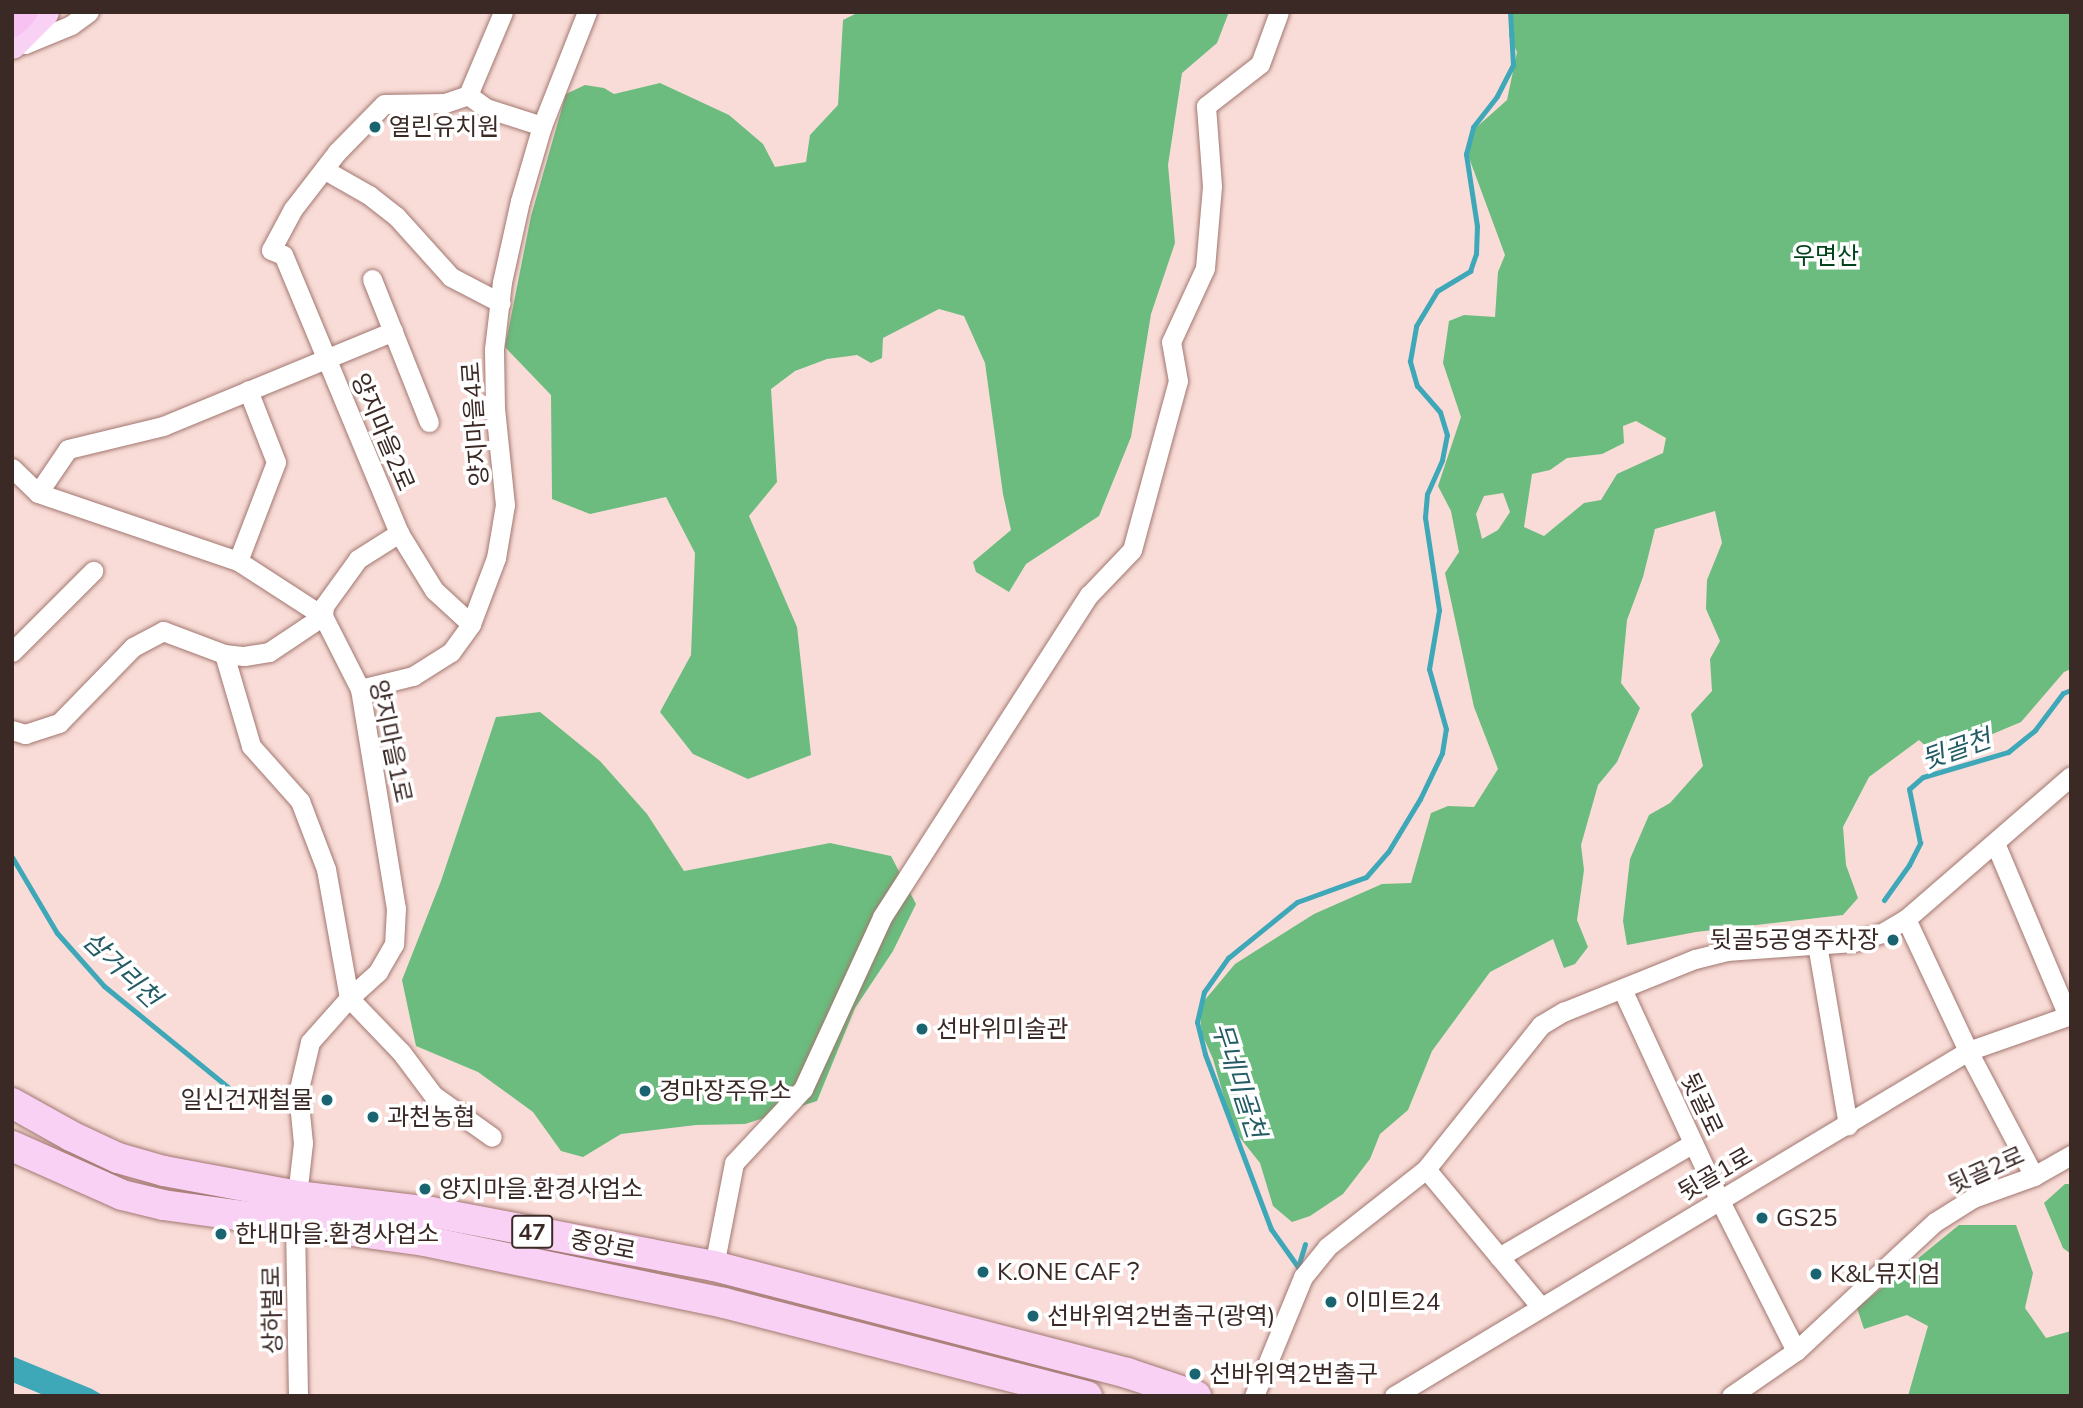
<!DOCTYPE html>
<html>
<head>
<meta charset="utf-8">
<style>
	body { margin:0 }
	#map { position:relative; width:2083px; height:1408px; overflow:hidden; background:#f9dcd7; font-family:Mulish,"Noto Sans KR",sans-serif }
	div>[style] { position:absolute }
	[style*='--x'] { left:calc(var(--x)*1px); top:calc(var(--y)*1px); width:calc(var(--w)*1px); rotate:calc(var(--a)*1deg) }
	.forest>* { inset:0; background:#6bbc7e }
	.water>* { inset:0; background:#3fa8b8 }
	.stream>* { height:5px; margin:-2.5px; padding:0 2.5px; transform-origin:2.5px; border-radius:2.5px; background:#3fa8b8 }
	.roads { filter:drop-shadow(0 0 2px #a27770) drop-shadow(0 0 2px #a27770) }
	.minor>* { height:19px; margin:-9.5px; padding:0 9.5px; transform-origin:9.5px; border-radius:9.5px; background:#fff }
	.primary>* { height:30px; margin:-15px; padding:0 15px; transform-origin:15px; border-radius:15px; background:#f9d1f5 }
	.trunk>* { height:32px; margin:-16px; padding:0 16px; transform-origin:16px; border-radius:16px; background:#f7c2f2 }
	.dots>* { width:19px; height:19px; translate:-50% -50%; box-sizing:border-box; border:4px solid #fff; border-radius:50% }
	span { translate:-50% -50%; white-space:nowrap; text-align:center; line-height:1.15; -webkit-text-stroke:7px #fff; paint-order:stroke }
	.shield-label span { padding:2px 5px; background:#fff; border:2px solid; border-radius:5px; -webkit-text-stroke-width:0 }
	.shield-label { font-size:23px; color:#3b2926; font-weight:700 }
	.poi-label { font-size:24px; color:#3b2926 }
	.left { translate:0 -50%; text-align:left }
	.right { translate:-100% -50%; text-align:right }
	.park-label { font-size:24px; color:#01421a }
	.street-label { font-size:24px; color:#3b2926 }
	.water-label { font-size:26px; color:#235c65; font-style:italic }
	.frame { position:absolute; inset:0; border:14px solid #3b2926; pointer-events:none }
</style>
</head>
<body>
<div id="map">
	<div class="forest">
		<div style="clip-path:polygon(859px 12px,1229px 12px,1217px 43px,1182px 73px,1168px 165px,1175px 243px,1151px 314px,1131px 437px,1099px 516px,1026px 564px,1009px 592px,976px 572px,973px 562px,1011px 530px,1003px 494px,985px 363px,964px 316px,939px 309px,883px 338px,882px 358px,871px 363px,857px 355px,827px 359px,795px 371px,771px 389px,777px 482px,749px 516px,797px 627px,811px 755px,748px 779px,693px 754px,660px 712px,691px 655px,695px 553px,666px 497px,590px 514px,552px 499px,551px 395px,505px 347px,531px 216px,566px 94px,585px 85px,604px 88px,614px 94px,660px 83px,729px 115px,763px 144px,775px 167px,806px 162px,810px 135px,838px 105px,843px 20px)"></div>
		<div style="clip-path:polygon(evenodd,1511px 12px,2071px 12px,2071px 669px,2064px 672px,2021px 722px,1938px 757px,1919px 740px,1869px 777px,1843px 827px,1846px 865px,1858px 898px,1843px 915px,1696px 932px,1627px 945px,1623px 921px,1630px 859px,1649px 815px,1670px 803px,1703px 766px,1691px 714px,1712px 691px,1710px 659px,1720px 641px,1706px 609px,1707px 580px,1722px 543px,1715px 511px,1655px 529px,1643px 577px,1627px 620px,1621px 683px,1640px 708px,1617px 762px,1598px 785px,1581px 845px,1584px 870px,1577px 920px,1588px 947px,1575px 964px,1564px 968px,1553px 939px,1490px 972px,1432px 1051px,1408px 1110px,1380px 1134px,1370px 1159px,1343px 1194px,1310px 1216px,1292px 1222px,1273px 1206px,1260px 1163px,1233px 1129px,1213px 1059px,1202px 1034px,1199px 1007px,1235px 964px,1314px 914px,1382px 884px,1411px 883px,1431px 813px,1448px 806px,1474px 807px,1498px 769px,1474px 707px,1445px 573px,1459px 552px,1451px 511px,1438px 486px,1461px 417px,1443px 363px,1449px 321px,1464px 315px,1495px 317px,1498px 272px,1505px 255px,1468px 155px,1470px 133px,1507px 100px,1517px 52px,1509px 36px,1511px 12px,1636px 421px,1666px 438px,1663px 453px,1617px 474px,1601px 500px,1584px 503px,1544px 536px,1524px 527px,1532px 474px,1550px 470px,1567px 458px,1602px 454px,1624px 443px,1623px 426px,1636px 421px,1511px 12px,1503px 493px,1510px 512px,1498px 530px,1482px 539px,1476px 514px,1484px 496px,1503px 493px)"></div>
		<div style="clip-path:polygon(540px 712px,600px 761px,647px 814px,684px 871px,830px 843px,891px 856px,916px 904px,893px 951px,855px 1008px,817px 1101px,745px 1124px,696px 1125px,621px 1134px,583px 1157px,561px 1151px,533px 1112px,478px 1072px,416px 1046px,402px 980px,441px 881px,496px 717px)"></div>
		<div style="clip-path:polygon(2065px 1184px,2071px 1184px,2071px 1254px,2063px 1248px,2044px 1203px)"></div>
		<div style="clip-path:polygon(1959px 1225px,2016px 1225px,2033px 1273px,2025px 1308px,2046px 1338px,2071px 1331px,2071px 1396px,1908px 1396px,1928px 1326px,1907px 1315px,1864px 1329px,1857px 1308px)"></div>
	</div>
	<div class="water">
		<div style="clip-path:polygon(12px 1356px,92px 1389px,104px 1396px,46px 1396px,12px 1382px)"></div>
	</div>
	<div class="stream">
		<div style="--x:12;--y:857;--w:88;--a:59.4"></div>
		<div style="--x:57;--y:933;--w:71;--a:48.4"></div>
		<div style="--x:104;--y:986;--w:161;--a:39.2"></div>
		<div style="--x:1884;--y:900;--w:43;--a:-54.5"></div>
		<div style="--x:1909;--y:865;--w:25;--a:-63"></div>
		<div style="--x:1920;--y:843;--w:55;--a:-101.5"></div>
		<div style="--x:1909;--y:789;--w:18;--a:-41"></div>
		<div style="--x:1923;--y:777;--w:89;--a:-16.4"></div>
		<div style="--x:2008;--y:752;--w:35;--a:-39"></div>
		<div style="--x:2035;--y:730;--w:46;--a:-52.9"></div>
		<div style="--x:2063;--y:693;--w:9;--a:-21"></div>
		<div style="--x:1298;--y:1267;--w:47;--a:-125.4"></div>
		<div style="--x:1271;--y:1229;--w:187;--a:-110.7"></div>
		<div style="--x:1205;--y:1054;--w:33;--a:-104"></div>
		<div style="--x:1197;--y:1022;--w:31;--a:-77"></div>
		<div style="--x:1204;--y:992;--w:42;--a:-54.8"></div>
		<div style="--x:1228;--y:958;--w:89;--a:-39.1"></div>
		<div style="--x:1297;--y:902;--w:73;--a:-19.9"></div>
		<div style="--x:1366;--y:877;--w:33;--a:-49"></div>
		<div style="--x:1388;--y:852;--w:62;--a:-58.9"></div>
		<div style="--x:1420;--y:799;--w:51;--a:-64.4"></div>
		<div style="--x:1442;--y:753;--w:24;--a:-81"></div>
		<div style="--x:1446;--y:729;--w:62;--a:-105.8"></div>
		<div style="--x:1429;--y:669;--w:60;--a:-80.4"></div>
		<div style="--x:1439;--y:610;--w:94;--a:-98.6"></div>
		<div style="--x:1425;--y:517;--w:23;--a:-85"></div>
		<div style="--x:1427;--y:494;--w:37;--a:-66"></div>
		<div style="--x:1442;--y:460;--w:25;--a:-79"></div>
		<div style="--x:1447;--y:435;--w:24;--a:-107"></div>
		<div style="--x:1440;--y:412;--w:35;--a:-131"></div>
		<div style="--x:1417;--y:386;--w:26;--a:-106"></div>
		<div style="--x:1410;--y:361;--w:36;--a:-80"></div>
		<div style="--x:1416;--y:326;--w:41;--a:-59"></div>
		<div style="--x:1437;--y:291;--w:39;--a:-31"></div>
		<div style="--x:1470;--y:271;--w:18;--a:-71"></div>
		<div style="--x:1476;--y:254;--w:28;--a:-88"></div>
		<div style="--x:1477;--y:226;--w:73;--a:-98.7"></div>
		<div style="--x:1466;--y:154;--w:28;--a:-75"></div>
		<div style="--x:1473;--y:127;--w:39;--a:-52"></div>
		<div style="--x:1497;--y:96;--w:35;--a:-63"></div>
		<div style="--x:1513;--y:65;--w:53;--a:-93.2"></div>
		<div style="--x:1298;--y:1267;--w:24;--a:-73"></div>
	</div>
	<div class="roads">
		<div class="minor">
			<div style="--x:15;--y:42;--w:10;--a:11"></div>
			<div style="--x:25;--y:44;--w:50;--a:-22.4"></div>
			<div style="--x:71;--y:25;--w:22;--a:-36"></div>
			<div style="--x:468;--y:95;--w:90;--a:-67.1"></div>
			<div style="--x:325;--y:170;--w:51;--a:29.6"></div>
			<div style="--x:369;--y:195;--w:34;--a:38"></div>
			<div style="--x:396;--y:216;--w:82;--a:48"></div>
			<div style="--x:451;--y:277;--w:56;--a:27.5"></div>
			<div style="--x:372;--y:279;--w:154;--a:68.3"></div>
			<div style="--x:12;--y:468;--w:36;--a:44"></div>
			<div style="--x:38;--y:493;--w:211;--a:18.8"></div>
			<div style="--x:238;--y:561;--w:101;--a:32.9"></div>
			<div style="--x:323;--y:616;--w:82;--a:63.1"></div>
			<div style="--x:360;--y:689;--w:222;--a:80.7"></div>
			<div style="--x:396;--y:908;--w:36;--a:93"></div>
			<div style="--x:394;--y:944;--w:32;--a:120"></div>
			<div style="--x:378;--y:972;--w:39;--a:138"></div>
			<div style="--x:349;--y:998;--w:59;--a:131.6"></div>
			<div style="--x:310;--y:1042;--w:52;--a:103.2"></div>
			<div style="--x:298;--y:1093;--w:50;--a:84.3"></div>
			<div style="--x:303;--y:1143;--w:53;--a:96.5"></div>
			<div style="--x:38;--y:493;--w:53;--a:-55.7"></div>
			<div style="--x:68;--y:449;--w:98;--a:-13.6"></div>
			<div style="--x:163;--y:426;--w:249;--a:-22.4"></div>
			<div style="--x:238;--y:561;--w:106;--a:-69"></div>
			<div style="--x:276;--y:462;--w:77;--a:-111.3"></div>
			<div style="--x:471;--y:624;--w:50;--a:-137.4"></div>
			<div style="--x:434;--y:590;--w:67;--a:-121.6"></div>
			<div style="--x:399;--y:533;--w:301;--a:-112.6"></div>
			<div style="--x:283;--y:255;--w:13;--a:-157"></div>
			<div style="--x:271;--y:250;--w:47;--a:-61.8"></div>
			<div style="--x:293;--y:209;--w:72;--a:-52.3"></div>
			<div style="--x:337;--y:152;--w:67;--a:-45.6"></div>
			<div style="--x:384;--y:104;--w:61;--a:-0.9"></div>
			<div style="--x:445;--y:103;--w:24;--a:-19"></div>
			<div style="--x:468;--y:95;--w:22;--a:36"></div>
			<div style="--x:486;--y:108;--w:59;--a:17.8"></div>
			<div style="--x:12;--y:652;--w:115;--a:-45"></div>
			<div style="--x:224;--y:654;--w:96;--a:73.6"></div>
			<div style="--x:251;--y:746;--w:74;--a:48.3"></div>
			<div style="--x:300;--y:801;--w:73;--a:69.1"></div>
			<div style="--x:326;--y:869;--w:131;--a:79.9"></div>
			<div style="--x:349;--y:998;--w:75;--a:46.1"></div>
			<div style="--x:401;--y:1052;--w:54;--a:53.3"></div>
			<div style="--x:433;--y:1095;--w:72;--a:35.4"></div>
			<div style="--x:360;--y:689;--w:55;--a:-13.8"></div>
			<div style="--x:413;--y:676;--w:45;--a:-32.3"></div>
			<div style="--x:451;--y:652;--w:34;--a:-54"></div>
			<div style="--x:471;--y:624;--w:71;--a:-69.3"></div>
			<div style="--x:496;--y:558;--w:54;--a:-80.4"></div>
			<div style="--x:505;--y:505;--w:98;--a:-95.9"></div>
			<div style="--x:495;--y:408;--w:59;--a:-91"></div>
			<div style="--x:494;--y:349;--w:67;--a:-83.2"></div>
			<div style="--x:502;--y:282;--w:83;--a:-77.5"></div>
			<div style="--x:520;--y:201;--w:78;--a:-73.7"></div>
			<div style="--x:542;--y:126;--w:123;--a:-68.5"></div>
			<div style="--x:12;--y:730;--w:14;--a:17"></div>
			<div style="--x:25;--y:734;--w:36;--a:-18"></div>
			<div style="--x:59;--y:723;--w:106;--a:-45.8"></div>
			<div style="--x:133;--y:647;--w:34;--a:-28"></div>
			<div style="--x:163;--y:631;--w:65;--a:20.7"></div>
			<div style="--x:224;--y:654;--w:20;--a:6"></div>
			<div style="--x:244;--y:656;--w:25;--a:-9"></div>
			<div style="--x:269;--y:652;--w:65;--a:-33.7"></div>
			<div style="--x:323;--y:616;--w:10;--a:-84"></div>
			<div style="--x:324;--y:606;--w:58;--a:-54.1"></div>
			<div style="--x:358;--y:559;--w:49;--a:-32.4"></div>
			<div style="--x:1995;--y:843;--w:188;--a:67.1"></div>
			<div style="--x:1906;--y:919;--w:146;--a:64.8"></div>
			<div style="--x:1968;--y:1051;--w:141;--a:62.2"></div>
			<div style="--x:1817;--y:944;--w:184;--a:80.3"></div>
			<div style="--x:1622;--y:989;--w:231;--a:65.2"></div>
			<div style="--x:1719;--y:1199;--w:170;--a:63.1"></div>
			<div style="--x:1426;--y:1169;--w:178;--a:50.2"></div>
			<div style="--x:295;--y:1224;--w:172;--a:89"></div>
			<div style="--x:1499;--y:1257;--w:225;--a:-30.4"></div>
			<div style="--x:714;--y:1266;--w:105;--a:-79"></div>
			<div style="--x:734;--y:1163;--w:101;--a:-47"></div>
			<div style="--x:803;--y:1089;--w:189;--a:-65.3"></div>
			<div style="--x:882;--y:917;--w:383;--a:-57.3"></div>
			<div style="--x:1089;--y:595;--w:62;--a:-46.3"></div>
			<div style="--x:1132;--y:550;--w:175;--a:-74.8"></div>
			<div style="--x:1178;--y:381;--w:40;--a:-100"></div>
			<div style="--x:1171;--y:342;--w:81;--a:-65.3"></div>
			<div style="--x:1205;--y:268;--w:82;--a:-85.1"></div>
			<div style="--x:1212;--y:186;--w:80;--a:-94.3"></div>
			<div style="--x:1206;--y:106;--w:68;--a:-37.9"></div>
			<div style="--x:1260;--y:64;--w:55;--a:-69.9"></div>
			<div style="--x:1254;--y:1396;--w:129;--a:-67.6"></div>
			<div style="--x:1303;--y:1277;--w:38;--a:-51"></div>
			<div style="--x:1327;--y:1247;--w:126;--a:-38.2"></div>
			<div style="--x:1426;--y:1169;--w:184;--a:-51.4"></div>
			<div style="--x:1541;--y:1025;--w:26;--a:-31"></div>
			<div style="--x:1563;--y:1012;--w:142;--a:-21.9"></div>
			<div style="--x:1695;--y:959;--w:32;--a:-14"></div>
			<div style="--x:1726;--y:951;--w:128;--a:-4"></div>
			<div style="--x:1854;--y:942;--w:32;--a:-18"></div>
			<div style="--x:1884;--y:932;--w:26;--a:-31"></div>
			<div style="--x:1906;--y:919;--w:218;--a:-40.9"></div>
			<div style="--x:1394;--y:1396;--w:670;--a:-31.01"></div>
			<div style="--x:1968;--y:1051;--w:109;--a:-19.3"></div>
			<div style="--x:1731;--y:1396;--w:79;--a:-34.7"></div>
			<div style="--x:1796;--y:1351;--w:190;--a:-42.9"></div>
			<div style="--x:1935;--y:1222;--w:45;--a:-32.3"></div>
			<div style="--x:1973;--y:1198;--w:65;--a:-19.8"></div>
			<div style="--x:2034;--y:1176;--w:43;--a:-29.6"></div>
		</div>
		<div class="primary">
			<div style="--x:12;--y:44;--w:45;--a:-45"></div>
			<div style="--x:12;--y:1103;--w:68;--a:29.2"></div>
			<div style="--x:71;--y:1136;--w:52;--a:25.1"></div>
			<div style="--x:118;--y:1158;--w:48;--a:15.8"></div>
			<div style="--x:164;--y:1171;--w:135;--a:10.6"></div>
			<div style="--x:297;--y:1196;--w:135;--a:6.8"></div>
			<div style="--x:431;--y:1212;--w:288;--a:10.8"></div>
			<div style="--x:714;--y:1266;--w:427;--a:14.5"></div>
			<div style="--x:1127;--y:1373;--w:73;--a:18.4"></div>
			<div style="--x:12;--y:1146;--w:120;--a:24"></div>
			<div style="--x:122;--y:1195;--w:42;--a:13.7"></div>
			<div style="--x:163;--y:1205;--w:264;--a:7.8"></div>
			<div style="--x:425;--y:1241;--w:305;--a:11.7"></div>
			<div style="--x:724;--y:1303;--w:375;--a:14.4"></div>
		</div>
		<div class="trunk">
			<div style="--x:12;--y:21;--w:13;--a:-45"></div>
		</div>
	</div>
	<div class="dots">
		<div style="left:375px;top:127px;background:#196470"></div>
		<div style="left:1893px;top:940px;background:#196470"></div>
		<div style="left:922px;top:1029px;background:#196470"></div>
		<div style="left:645px;top:1091px;background:#196470"></div>
		<div style="left:327px;top:1100px;background:#196470"></div>
		<div style="left:373px;top:1117px;background:#196470"></div>
		<div style="left:425px;top:1189px;background:#196470"></div>
		<div style="left:1762px;top:1218px;background:#196470"></div>
		<div style="left:221px;top:1234px;background:#196470"></div>
		<div style="left:983px;top:1272px;background:#196470"></div>
		<div style="left:1816px;top:1274px;background:#196470"></div>
		<div style="left:1331px;top:1302px;background:#196470"></div>
		<div style="left:1033px;top:1316px;background:#196470"></div>
		<div style="left:1195px;top:1374px;background:#196470"></div>
	</div>
	<div class="shield-label">
		<span style="left:532px;top:1232px">47</span>
	</div>
	<div class="poi-label">
		<span class="left" style="left:389px;top:127px">열린유치원</span>
		<span class="right" style="left:1879px;top:940px">뒷골5공영주차장</span>
		<span class="left" style="left:936px;top:1029px">선바위미술관</span>
		<span class="left" style="left:659px;top:1091px">경마장주유소</span>
		<span class="right" style="left:313px;top:1100px">일신건재철물</span>
		<span class="left" style="left:387px;top:1117px">과천농협</span>
		<span class="left" style="left:439px;top:1189px">양지마을.환경사업소</span>
		<span class="left" style="left:1776px;top:1218px">GS25</span>
		<span class="left" style="left:235px;top:1234px">한내마을.환경사업소</span>
		<span class="left" style="left:997px;top:1272px">K.ONE CAF？</span>
		<span class="left" style="left:1830px;top:1274px">K&amp;L뮤지엄</span>
		<span class="left" style="left:1345px;top:1302px">이미트24</span>
		<span class="left" style="left:1047px;top:1316px">선바위역2번출구(광역)</span>
		<span class="left" style="left:1209px;top:1374px">선바위역2번출구</span>
	</div>
	<div class="park-label">
		<span style="left:1826px;top:256px">우면산</span>
	</div>
	<div class="street-label">
		<span style="left:475px;top:424px;rotate:-94deg">양지마을4로</span>
		<span style="left:383px;top:432px;rotate:67deg">양지마을2로</span>
		<span style="left:391px;top:741px;rotate:78deg">양지마을1로</span>
		<span style="left:1702px;top:1104px;rotate:65deg">뒷골로</span>
		<span style="left:1986px;top:1170px;rotate:-24deg">뒷골2로</span>
		<span style="left:1715px;top:1174px;rotate:-30deg">뒷골1로</span>
		<span style="left:603px;top:1245px;rotate:11deg">중앙로</span>
		<span style="left:272px;top:1310px;rotate:-91deg">상하벌로</span>
	</div>
	<div class="water-label">
		<span style="left:1956px;top:749px;rotate:-19deg">뒷골천</span>
		<span style="left:122px;top:969px;rotate:44deg">삼거리천</span>
		<span style="left:1239px;top:1080px;rotate:72deg">무네미골천</span>
	</div>
	<div class="frame"></div>
</div>
</body>
</html>
